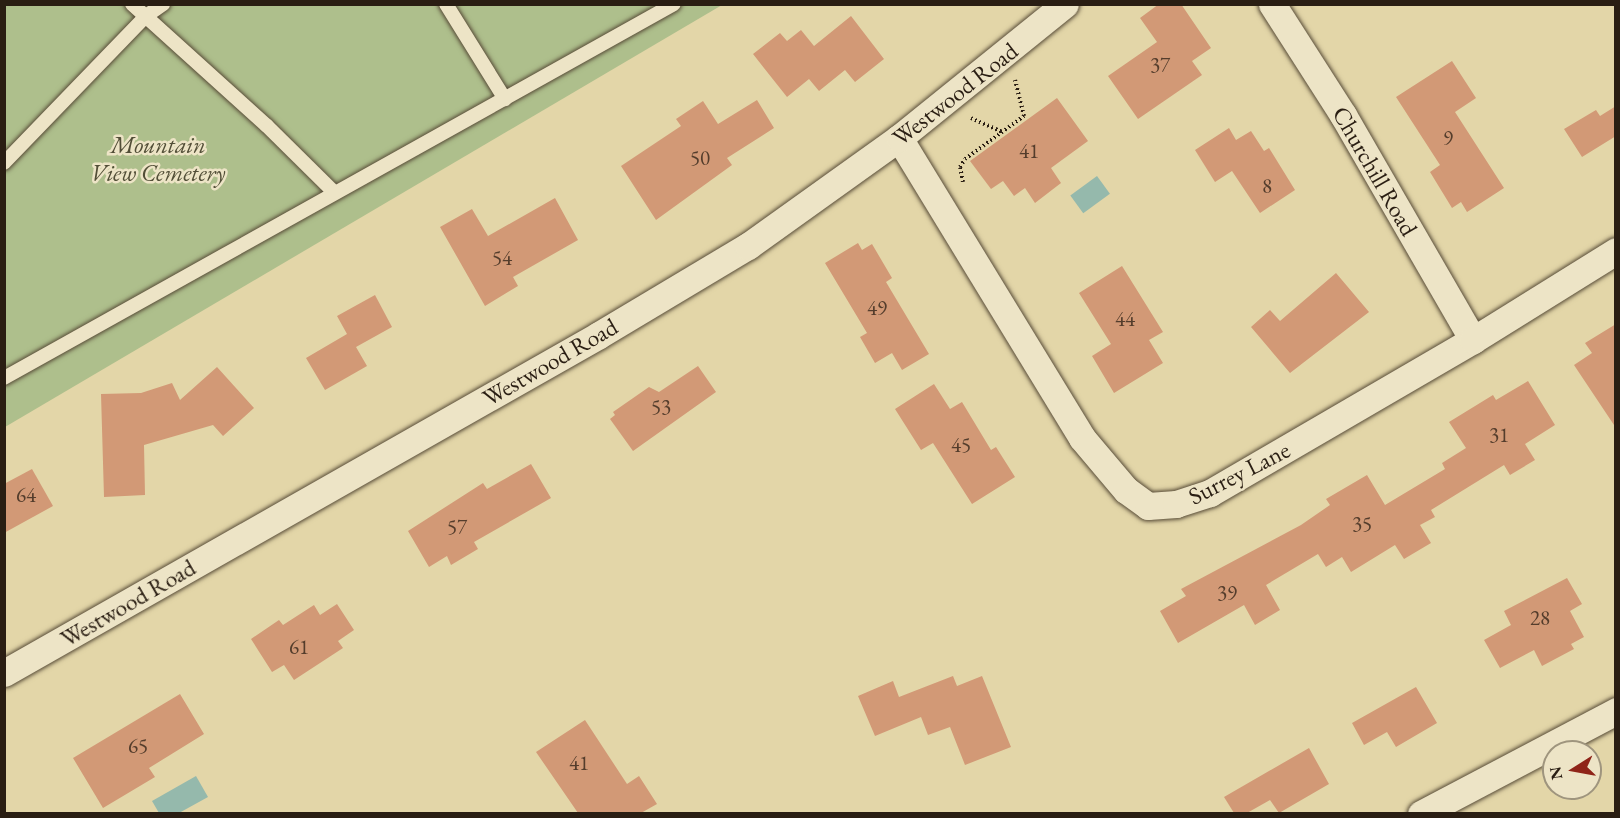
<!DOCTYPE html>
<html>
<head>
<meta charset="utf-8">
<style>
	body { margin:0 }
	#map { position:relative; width:1620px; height:818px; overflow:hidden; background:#e3d6a8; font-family:"EB Garamond",serif }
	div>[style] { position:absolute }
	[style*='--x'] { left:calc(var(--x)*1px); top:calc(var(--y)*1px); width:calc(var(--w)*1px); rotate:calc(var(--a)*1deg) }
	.green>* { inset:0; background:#aebf8c }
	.water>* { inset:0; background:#95b9ac; transform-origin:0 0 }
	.building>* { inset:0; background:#d29976 }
	.path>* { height:4px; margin-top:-2px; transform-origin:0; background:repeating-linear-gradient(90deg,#2a1e13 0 1.5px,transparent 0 4.5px) }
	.roads { filter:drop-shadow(0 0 2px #584c38) drop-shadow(0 0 2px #584c38) }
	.service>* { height:14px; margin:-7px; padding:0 7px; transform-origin:7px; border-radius:7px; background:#ede4c6 }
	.minor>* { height:27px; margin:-13.5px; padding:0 13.5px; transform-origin:13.5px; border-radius:13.5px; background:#ede4c6 }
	span { translate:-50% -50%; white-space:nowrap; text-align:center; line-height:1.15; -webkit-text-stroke:5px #ede4c6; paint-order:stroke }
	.number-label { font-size:21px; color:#543d2c }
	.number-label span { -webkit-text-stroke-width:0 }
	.street-label { font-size:24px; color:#2a1e13 }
	.park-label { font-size:24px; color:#524e37; font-style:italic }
	.frame { position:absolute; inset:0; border:6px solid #2a1e13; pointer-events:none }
	.north { position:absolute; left:1542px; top:740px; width:60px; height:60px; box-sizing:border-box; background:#ede4c6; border:2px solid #9f957e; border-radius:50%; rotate:259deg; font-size:16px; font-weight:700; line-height:24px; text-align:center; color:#2a1e13 }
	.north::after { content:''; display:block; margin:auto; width:21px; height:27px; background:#8f2418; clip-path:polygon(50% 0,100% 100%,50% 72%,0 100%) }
</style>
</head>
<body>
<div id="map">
	<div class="green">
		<div style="clip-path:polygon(5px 4px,722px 5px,5px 427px)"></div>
	</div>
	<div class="water">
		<div style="left:1097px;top:176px;width:22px;height:33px;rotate:54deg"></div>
		<div style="clip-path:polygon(196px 776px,208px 797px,179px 813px,159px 813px,152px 801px)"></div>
	</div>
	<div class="building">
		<div style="clip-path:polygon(1159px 4px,1181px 4px,1211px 48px,1192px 61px,1202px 75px,1138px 119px,1108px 76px,1157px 42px,1140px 18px)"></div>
		<div style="clip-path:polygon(851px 16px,884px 59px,855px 82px,845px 70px,819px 91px,809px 79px,787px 97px,753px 54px,780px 33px,787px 41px,801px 30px,814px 46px)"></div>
		<div style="clip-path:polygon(1452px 61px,1476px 98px,1455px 112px,1504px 188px,1467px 212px,1461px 202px,1452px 208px,1430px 172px,1440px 165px,1396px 97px)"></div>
		<div style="clip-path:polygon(1057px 98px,1088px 141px,1051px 168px,1061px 183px,1035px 203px,1025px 188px,1014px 196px,1003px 181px,991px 189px,970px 161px)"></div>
		<div style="clip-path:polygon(757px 100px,774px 128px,727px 158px,732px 165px,656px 220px,621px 166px,681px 126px,676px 119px,703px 101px,718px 124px)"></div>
		<div style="clip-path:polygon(1616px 106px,1616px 136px,1582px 157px,1564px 129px,1596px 110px,1600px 116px)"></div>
		<div style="clip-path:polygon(1229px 128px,1236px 140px,1251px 131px,1264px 151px,1269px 148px,1295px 190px,1260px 213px,1232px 171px,1215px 182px,1195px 150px)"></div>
		<div style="clip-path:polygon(555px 198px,578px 240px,513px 277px,518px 286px,485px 306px,440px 227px,472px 209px,488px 236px)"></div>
		<div style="clip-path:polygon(858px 243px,862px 250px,872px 244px,892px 278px,886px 282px,929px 354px,902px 370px,892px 353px,875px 363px,860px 337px,867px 333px,825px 263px)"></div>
		<div style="clip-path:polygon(1122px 266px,1163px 332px,1149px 340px,1163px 363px,1114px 393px,1092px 356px,1111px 344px,1079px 293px)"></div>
		<div style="clip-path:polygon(1336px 273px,1369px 312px,1290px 373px,1251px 327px,1270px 310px,1280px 321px)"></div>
		<div style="clip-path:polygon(375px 295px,392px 327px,356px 347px,367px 366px,325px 390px,306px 358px,347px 334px,337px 316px)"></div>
		<div style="clip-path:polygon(1616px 324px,1616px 428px,1574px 365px,1592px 353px,1585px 343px)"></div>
		<div style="clip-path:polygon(698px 366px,716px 392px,633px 451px,610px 419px,615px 415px,613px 412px,649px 387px,659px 392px)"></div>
		<div style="clip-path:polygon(217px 367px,254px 408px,223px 436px,213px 425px,144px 445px,145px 495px,104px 497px,101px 394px,141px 393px,172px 383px,180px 400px)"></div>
		<div style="clip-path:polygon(1528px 381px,1555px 425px,1525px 444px,1535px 460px,1510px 475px,1504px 465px,1431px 510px,1435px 517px,1420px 525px,1431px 543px,1404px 559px,1395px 545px,1351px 572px,1342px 557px,1326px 567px,1318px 554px,1266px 585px,1280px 610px,1255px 625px,1244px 605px,1178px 643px,1160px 611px,1186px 596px,1181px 589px,1301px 525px,1330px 505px,1326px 499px,1367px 475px,1385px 505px,1445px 469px,1442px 463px,1466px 448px,1449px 422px,1493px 395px,1496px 400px)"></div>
		<div style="clip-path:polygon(934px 384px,950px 409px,962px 402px,991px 450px,996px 447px,1015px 477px,972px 504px,933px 443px,921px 450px,895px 409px)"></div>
		<div style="clip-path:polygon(531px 464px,551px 498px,474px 542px,478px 549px,451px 565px,447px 556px,429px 567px,408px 531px,483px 483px,487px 489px)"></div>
		<div style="clip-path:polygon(32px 469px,53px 506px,4px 533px,4px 484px)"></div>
		<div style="clip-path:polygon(1567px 578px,1582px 604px,1570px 611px,1584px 637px,1571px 644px,1574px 649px,1542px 666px,1534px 650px,1500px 668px,1484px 640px,1511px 625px,1504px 611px)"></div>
		<div style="clip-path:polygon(337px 604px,354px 630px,338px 641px,343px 648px,294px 680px,284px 665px,272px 672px,251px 639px,279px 620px,283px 625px,314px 605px,320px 615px)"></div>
		<div style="clip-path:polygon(953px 676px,957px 686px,982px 676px,1011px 747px,965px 765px,950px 727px,928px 735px,921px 717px,875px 736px,858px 696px,893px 681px,899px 697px)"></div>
		<div style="clip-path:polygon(1416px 687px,1437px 723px,1396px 747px,1387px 732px,1364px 745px,1352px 723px)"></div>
		<div style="clip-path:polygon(180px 694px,204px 734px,149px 768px,155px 777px,103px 808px,73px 758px)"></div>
		<div style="clip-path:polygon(585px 720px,627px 784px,639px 776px,657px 804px,641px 813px,578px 813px,536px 752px)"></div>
		<div style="clip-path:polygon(1309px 748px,1329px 784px,1279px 813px,1270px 800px,1247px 813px,1234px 813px,1224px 797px)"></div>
	</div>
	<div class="path">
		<div style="--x:971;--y:118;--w:34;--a:24"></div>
		<div style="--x:963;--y:182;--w:15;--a:-101"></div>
		<div style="--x:960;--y:167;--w:9;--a:-58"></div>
		<div style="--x:965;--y:159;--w:73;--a:-36.1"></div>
		<div style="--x:1024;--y:116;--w:37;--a:-104"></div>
	</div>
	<div class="roads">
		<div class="service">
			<div style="--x:132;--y:4;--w:182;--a:42.1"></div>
			<div style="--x:267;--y:126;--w:94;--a:44.6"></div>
			<div style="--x:446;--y:4;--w:112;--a:58.2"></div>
			<div style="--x:4;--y:163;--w:204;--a:-46"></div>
			<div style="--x:146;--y:16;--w:21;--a:-35"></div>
			<div style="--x:4;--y:378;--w:767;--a:-29.17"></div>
		</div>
		<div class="minor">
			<div style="--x:1272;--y:4;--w:132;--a:57.4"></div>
			<div style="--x:1343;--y:115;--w:260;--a:60"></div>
			<div style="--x:899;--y:138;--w:351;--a:58.6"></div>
			<div style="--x:1082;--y:438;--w:68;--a:49.8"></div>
			<div style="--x:1126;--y:490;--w:27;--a:36"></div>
			<div style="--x:1148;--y:506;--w:28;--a:-4"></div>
			<div style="--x:1176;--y:504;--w:36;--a:-18"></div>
			<div style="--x:1210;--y:493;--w:304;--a:-30.2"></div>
			<div style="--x:1473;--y:340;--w:168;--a:-31.9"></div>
			<div style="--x:4;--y:673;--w:684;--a:-29.6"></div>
			<div style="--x:599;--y:335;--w:174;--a:-30.9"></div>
			<div style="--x:748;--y:246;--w:186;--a:-35.6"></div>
			<div style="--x:899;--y:138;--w:213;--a:-38.9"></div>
			<div style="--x:1421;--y:814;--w:221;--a:-27.8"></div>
		</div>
	</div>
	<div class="number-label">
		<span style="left:1160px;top:65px">37</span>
		<span style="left:1448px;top:138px">9</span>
		<span style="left:1029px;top:151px">41</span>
		<span style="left:700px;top:158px">50</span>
		<span style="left:1267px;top:186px">8</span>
		<span style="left:502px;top:258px">54</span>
		<span style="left:877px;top:308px">49</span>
		<span style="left:1125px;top:319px">44</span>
		<span style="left:661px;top:407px">53</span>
		<span style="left:1499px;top:435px">31</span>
		<span style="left:961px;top:445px">45</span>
		<span style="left:26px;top:495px">64</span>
		<span style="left:1362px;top:524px">35</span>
		<span style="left:457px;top:527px">57</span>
		<span style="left:1227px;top:593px">39</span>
		<span style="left:1540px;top:618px">28</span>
		<span style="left:299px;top:647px">61</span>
		<span style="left:138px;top:746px">65</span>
		<span style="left:579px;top:763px">41</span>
	</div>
	<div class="street-label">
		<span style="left:955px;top:94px;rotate:-38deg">Westwood Road</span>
		<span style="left:1375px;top:171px;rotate:60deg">Churchill Road</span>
		<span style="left:550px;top:362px;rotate:-30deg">Westwood Road</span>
		<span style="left:1239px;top:473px;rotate:-27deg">Surrey Lane</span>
		<span style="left:128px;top:603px;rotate:-30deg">Westwood Road</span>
	</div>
	<div class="park-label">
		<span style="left:158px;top:159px">Mountain<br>View Cemetery</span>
	</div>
	<div class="frame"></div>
	<div class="north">N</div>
</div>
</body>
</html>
